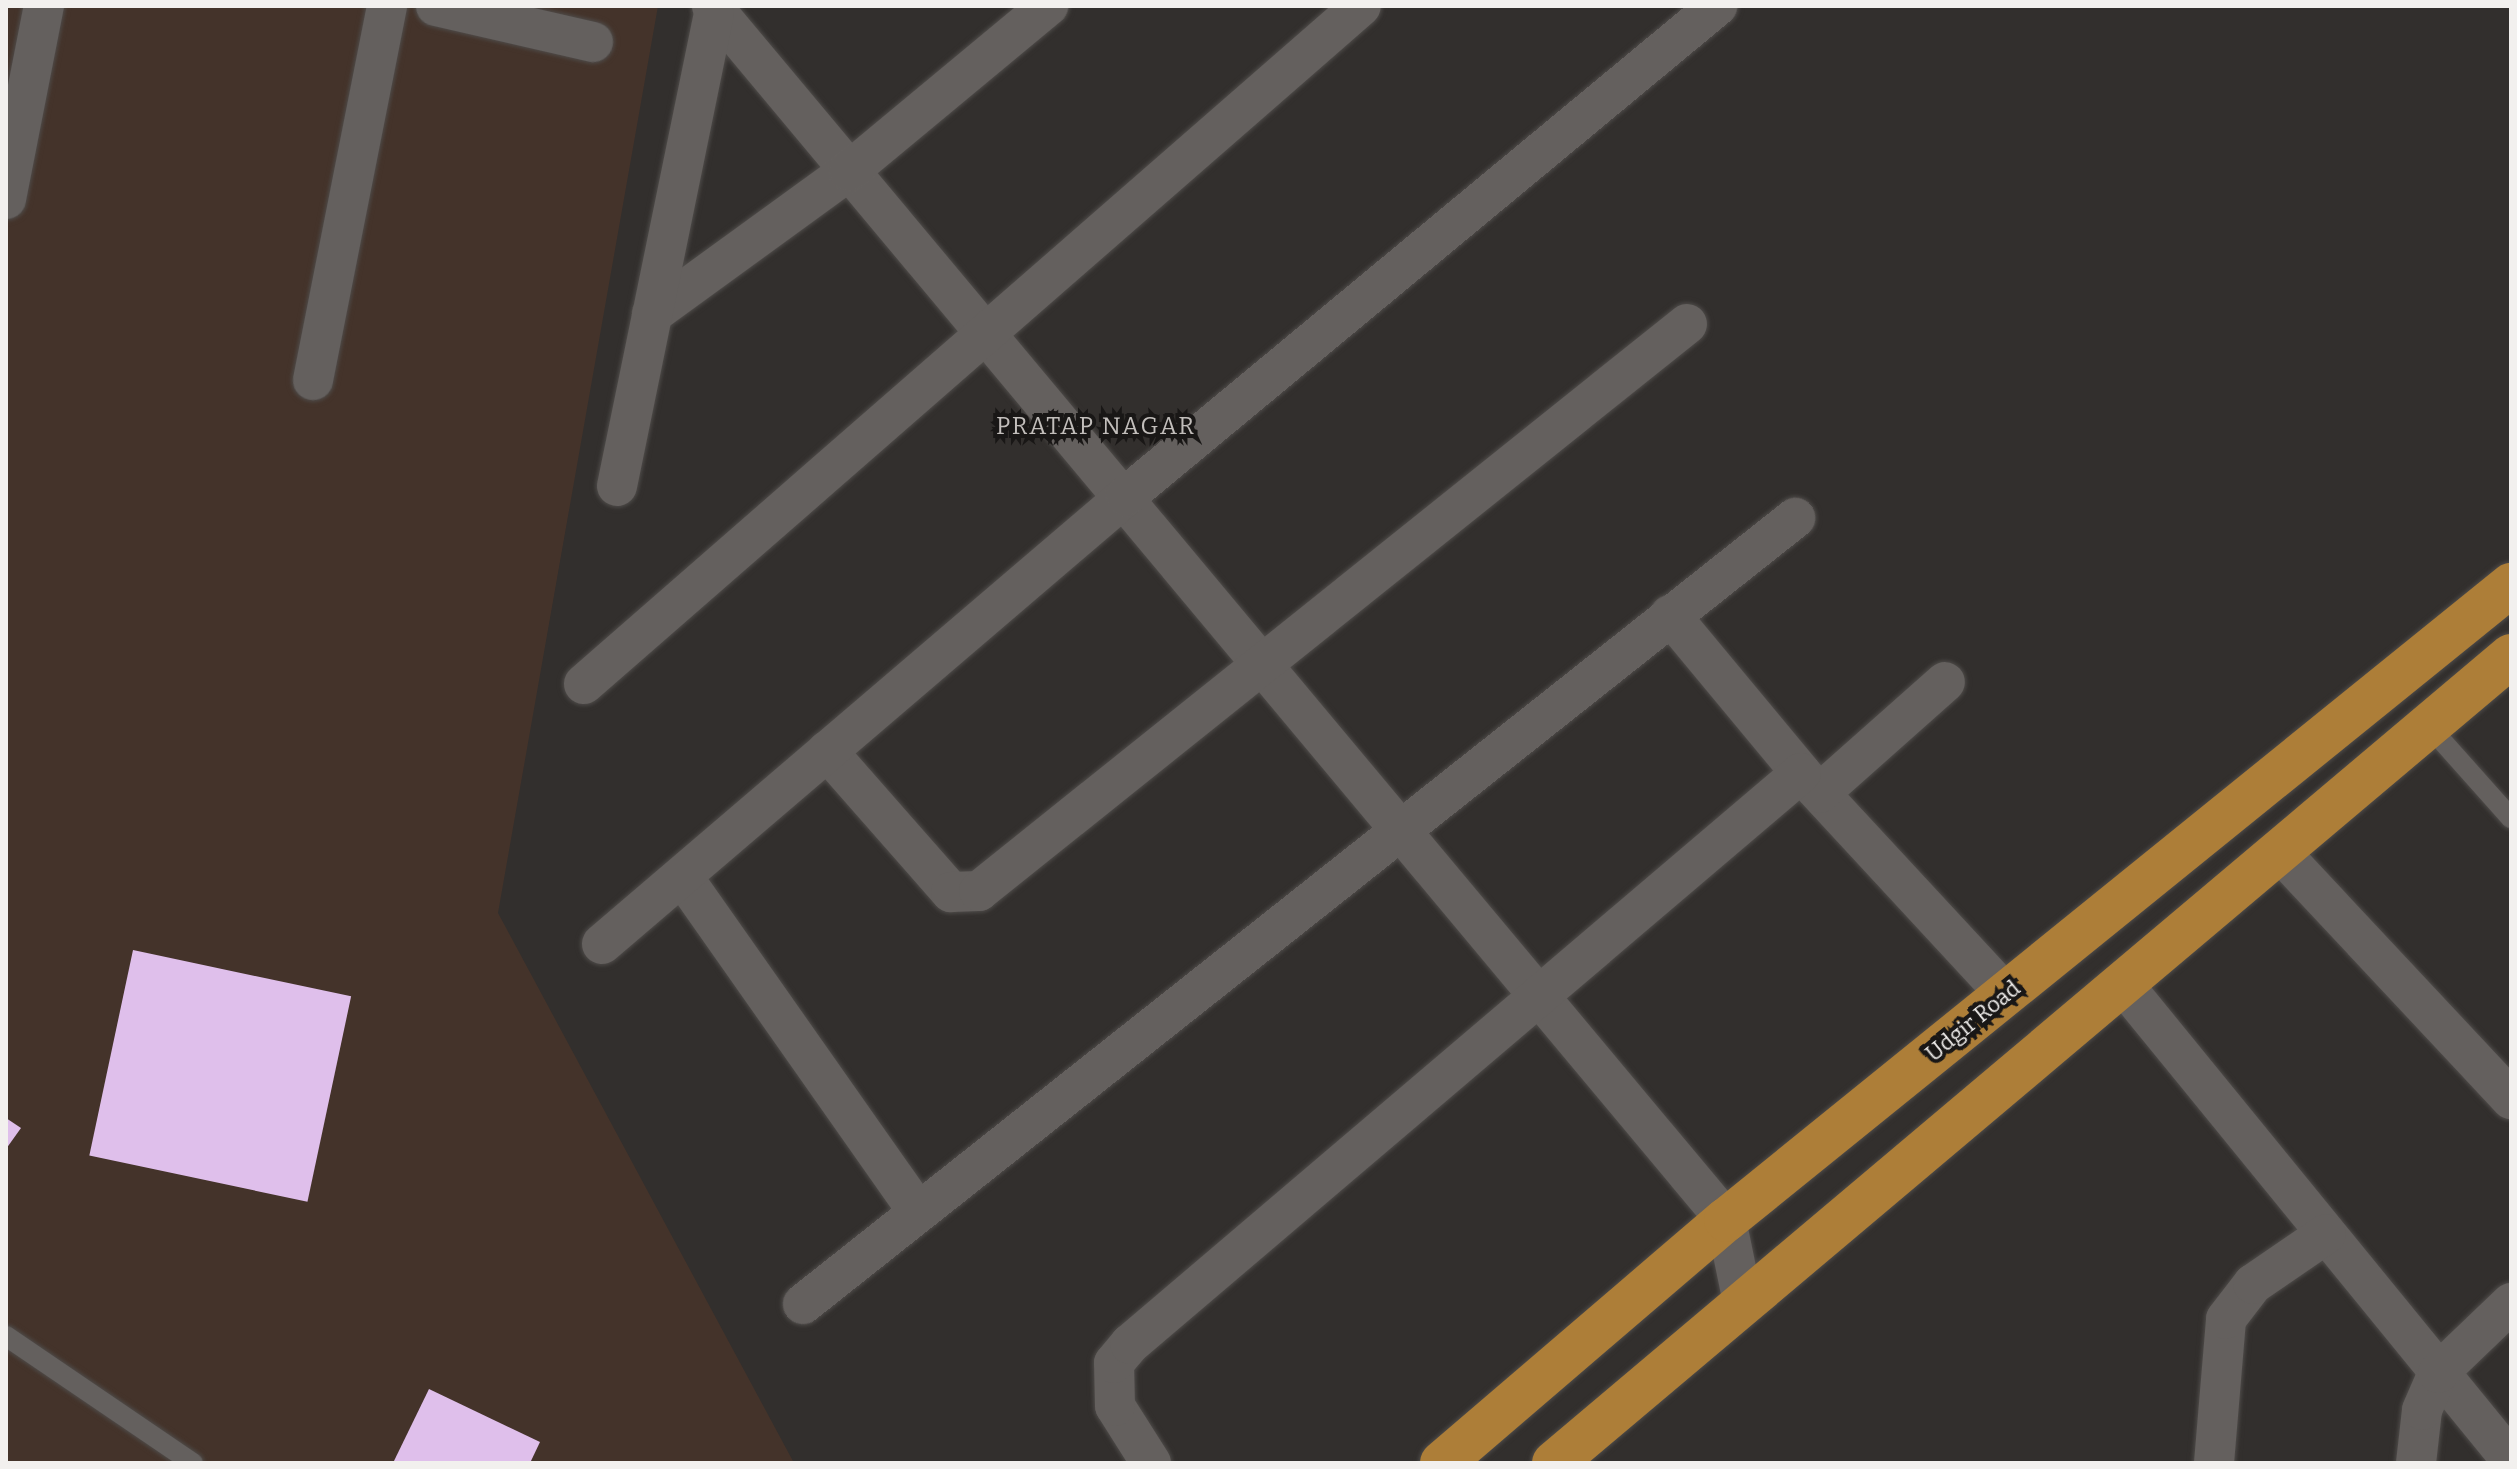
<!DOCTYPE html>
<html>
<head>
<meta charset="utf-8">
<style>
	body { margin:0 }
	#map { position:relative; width:2517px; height:1469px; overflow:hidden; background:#322f2d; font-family:Bitter,serif }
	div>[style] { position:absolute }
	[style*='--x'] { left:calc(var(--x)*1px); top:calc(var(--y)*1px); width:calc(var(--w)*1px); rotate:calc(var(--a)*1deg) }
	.industrial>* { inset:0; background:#44332a }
	.building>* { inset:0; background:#dfbfeb; transform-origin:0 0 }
	.roads { filter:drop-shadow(0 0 2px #4e4b49) drop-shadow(0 0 2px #4e4b49) }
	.service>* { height:20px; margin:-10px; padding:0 10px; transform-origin:10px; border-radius:10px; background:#64605e }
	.minor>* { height:40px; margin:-20px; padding:0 20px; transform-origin:20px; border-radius:20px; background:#64605e }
	.trunk>* { height:44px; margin:-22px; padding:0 22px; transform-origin:22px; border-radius:22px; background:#ad7e38 }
	span { translate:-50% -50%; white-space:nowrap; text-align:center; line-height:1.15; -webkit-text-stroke:8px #191716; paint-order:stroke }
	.street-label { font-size:22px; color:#f2f0ee }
	.neighbourhood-label { font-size:24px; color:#c2bebb; letter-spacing:2px }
	.frame { position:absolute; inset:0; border:8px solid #f2f0ee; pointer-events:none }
</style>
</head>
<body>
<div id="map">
	<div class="industrial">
		<div style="clip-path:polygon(6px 6px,658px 6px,498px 913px,794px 1463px,6px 1463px)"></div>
	</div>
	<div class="building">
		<div style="left:133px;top:950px;width:223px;height:210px;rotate:12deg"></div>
		<div style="clip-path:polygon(6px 1118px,21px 1128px,6px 1149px)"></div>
		<div style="clip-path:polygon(429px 1389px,540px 1442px,530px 1463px,393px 1463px)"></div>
	</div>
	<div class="roads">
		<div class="service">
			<div style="--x:2428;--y:725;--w:125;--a:48.3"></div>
			<div style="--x:6;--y:1336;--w:226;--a:34.2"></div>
		</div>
		<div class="minor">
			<div style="--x:436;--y:6;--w:161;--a:12.9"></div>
			<div style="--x:712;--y:6;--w:1582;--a:50.13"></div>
			<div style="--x:1726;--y:1220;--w:84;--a:78.3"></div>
			<div style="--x:6;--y:199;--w:197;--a:-78.9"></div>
			<div style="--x:652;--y:314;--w:243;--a:-36"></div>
			<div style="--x:849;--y:171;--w:259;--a:-39.7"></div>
			<div style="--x:313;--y:380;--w:381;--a:-78.8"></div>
			<div style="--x:617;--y:486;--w:482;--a:-78.4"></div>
			<div style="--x:1670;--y:615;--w:205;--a:50.3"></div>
			<div style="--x:1801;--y:773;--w:301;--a:47.2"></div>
			<div style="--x:584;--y:684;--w:1031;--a:-41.11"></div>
			<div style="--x:827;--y:751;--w:188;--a:48.7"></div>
			<div style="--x:951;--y:892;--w:28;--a:-2"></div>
			<div style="--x:979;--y:891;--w:907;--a:-38.69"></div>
			<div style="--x:1820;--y:793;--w:167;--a:-41.6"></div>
			<div style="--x:2279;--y:851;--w:340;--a:46.9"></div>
			<div style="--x:682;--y:876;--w:411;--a:54.9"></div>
			<div style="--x:602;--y:944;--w:689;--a:-40.53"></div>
			<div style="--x:1126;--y:496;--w:768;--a:-39.66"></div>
			<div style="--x:2122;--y:983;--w:616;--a:50.8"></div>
			<div style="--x:803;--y:1304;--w:1266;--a:-38.39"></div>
			<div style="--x:1151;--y:1463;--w:67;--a:-122.3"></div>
			<div style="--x:1115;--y:1406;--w:43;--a:-91.3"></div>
			<div style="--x:1114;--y:1363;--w:25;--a:-50"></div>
			<div style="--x:1130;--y:1344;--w:881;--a:-40.4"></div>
			<div style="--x:2214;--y:1463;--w:144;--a:-85.2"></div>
			<div style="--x:2226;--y:1319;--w:44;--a:-52.4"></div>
			<div style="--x:2253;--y:1284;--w:88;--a:-34.4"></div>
			<div style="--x:2416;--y:1463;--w:53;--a:-83.5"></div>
			<div style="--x:2422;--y:1410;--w:40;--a:-66.6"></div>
			<div style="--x:2438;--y:1373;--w:101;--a:-43.8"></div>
		</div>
		<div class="trunk">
			<div style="--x:1442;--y:1463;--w:374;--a:-40.6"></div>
			<div style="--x:1726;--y:1220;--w:1010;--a:-38.97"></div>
			<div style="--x:1554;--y:1463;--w:1252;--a:-40.14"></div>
		</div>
	</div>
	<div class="street-label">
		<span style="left:1973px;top:1021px;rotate:-39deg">Udgir Road</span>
	</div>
	<div class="neighbourhood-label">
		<span style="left:1096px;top:427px">PRATAP NAGAR</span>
	</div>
	<div class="frame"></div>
</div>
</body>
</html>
